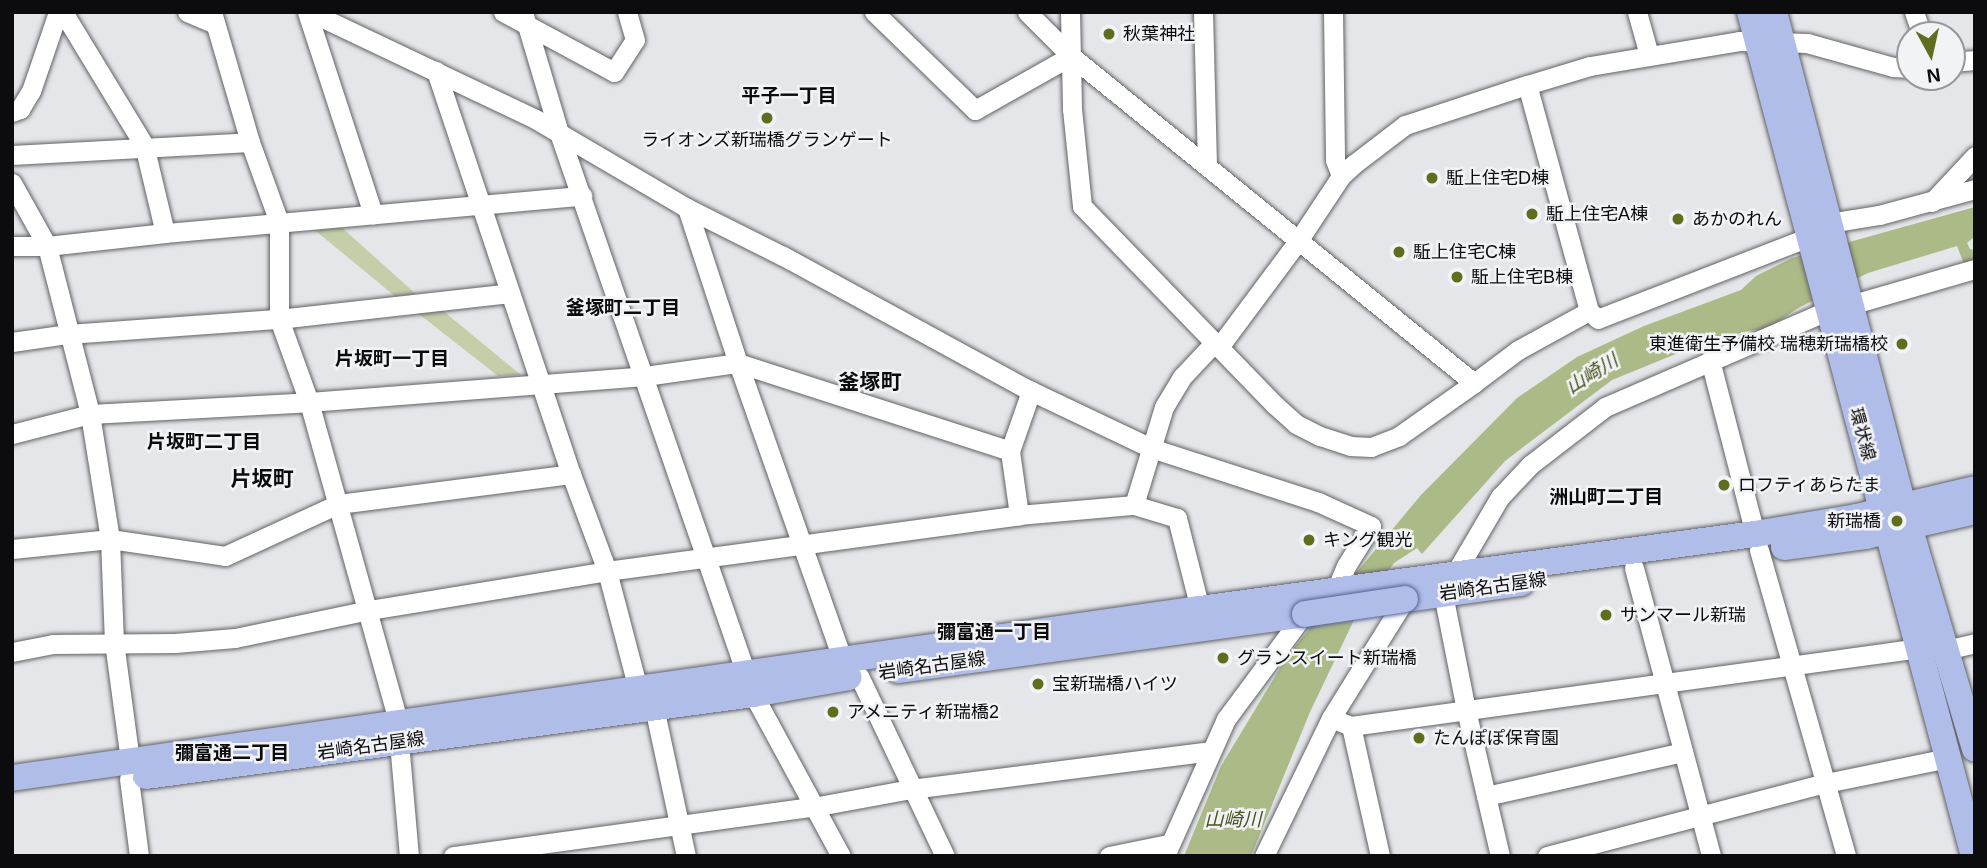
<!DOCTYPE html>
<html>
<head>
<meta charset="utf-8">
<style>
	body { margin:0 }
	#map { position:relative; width:1987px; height:868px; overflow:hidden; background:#e5e6ea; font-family:Helvetica,"Noto Sans JP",sans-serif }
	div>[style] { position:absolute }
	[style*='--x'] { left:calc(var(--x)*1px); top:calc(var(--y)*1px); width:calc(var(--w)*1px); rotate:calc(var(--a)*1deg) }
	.green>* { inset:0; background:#c4cfaa }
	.water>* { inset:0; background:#abba86 }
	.roads { filter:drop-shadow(0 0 2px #616266) drop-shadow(0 0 2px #616266) }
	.minor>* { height:19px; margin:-9.5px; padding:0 9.5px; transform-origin:9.5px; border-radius:9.5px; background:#fff }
	.major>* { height:26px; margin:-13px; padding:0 13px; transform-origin:13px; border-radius:13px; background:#b0bde9 }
	.bridges { filter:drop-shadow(0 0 2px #556293) drop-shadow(0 0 2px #556293) }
	.major-bridge>* { height:26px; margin:-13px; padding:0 13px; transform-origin:13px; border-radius:13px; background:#b0bde9 }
	.dots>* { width:19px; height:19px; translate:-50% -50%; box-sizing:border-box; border:4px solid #f2f3f7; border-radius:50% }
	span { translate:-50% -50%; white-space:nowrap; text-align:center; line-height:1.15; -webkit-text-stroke:5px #f2f3f7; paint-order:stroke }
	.poi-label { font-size:18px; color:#0c0c0e }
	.left { translate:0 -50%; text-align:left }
	.right { translate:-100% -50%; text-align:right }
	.street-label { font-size:18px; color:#0c0c0e }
	.neighbourhood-label { font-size:19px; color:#0c0c0e; font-weight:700 }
	.water-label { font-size:19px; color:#47541b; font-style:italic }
	.quarter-label { font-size:21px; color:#0c0c0e; font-weight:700 }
	.frame { position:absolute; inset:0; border:14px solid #0c0c0e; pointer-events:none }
	.north { position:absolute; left:1896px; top:21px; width:70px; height:70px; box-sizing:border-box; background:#f2f3f7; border:2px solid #96979a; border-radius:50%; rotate:172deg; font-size:19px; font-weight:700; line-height:28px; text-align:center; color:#0c0c0e }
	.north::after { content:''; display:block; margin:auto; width:24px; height:32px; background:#5d6f1c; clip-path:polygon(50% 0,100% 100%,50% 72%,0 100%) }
</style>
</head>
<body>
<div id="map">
	<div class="green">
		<div style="clip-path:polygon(339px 225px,417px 295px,396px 297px,311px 227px)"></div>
		<div style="clip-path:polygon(436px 305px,521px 375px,498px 376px,410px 307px)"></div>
	</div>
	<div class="water">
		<div style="clip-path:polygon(1975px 207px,1975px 236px,1967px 243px,1970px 249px,1975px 250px,1975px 261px,1964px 264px,1957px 246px,1868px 273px,1798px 308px,1768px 329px,1747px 331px,1683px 351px,1612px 380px,1505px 461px,1422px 554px,1417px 548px,1394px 563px,1354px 620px,1310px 712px,1251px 856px,1184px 856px,1221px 766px,1288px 655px,1421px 495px,1517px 398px,1577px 357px,1644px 326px,1741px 290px,1756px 276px,1792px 258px)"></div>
	</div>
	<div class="roads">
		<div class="minor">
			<div style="--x:63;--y:12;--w:156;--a:58.7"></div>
			<div style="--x:144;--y:145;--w:90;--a:76.6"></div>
			<div style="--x:165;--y:233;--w:419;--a:-5.1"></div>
			<div style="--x:187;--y:12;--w:30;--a:23"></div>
			<div style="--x:212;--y:12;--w:135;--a:73.7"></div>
			<div style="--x:250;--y:142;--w:85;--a:70.1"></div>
			<div style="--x:279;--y:222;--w:97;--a:90"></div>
			<div style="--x:279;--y:319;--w:88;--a:70.1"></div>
			<div style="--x:309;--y:402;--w:331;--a:74.4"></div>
			<div style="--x:307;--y:12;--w:213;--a:71.9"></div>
			<div style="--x:310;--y:12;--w:251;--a:25.4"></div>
			<div style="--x:537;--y:120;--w:174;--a:30.4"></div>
			<div style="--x:687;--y:208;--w:107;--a:26.6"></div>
			<div style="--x:783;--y:256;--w:282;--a:28.6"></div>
			<div style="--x:1031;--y:391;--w:133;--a:25.4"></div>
			<div style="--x:1151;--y:448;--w:176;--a:17.9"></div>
			<div style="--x:1318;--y:502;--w:58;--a:24.4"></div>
			<div style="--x:1371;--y:526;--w:47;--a:122"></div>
			<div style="--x:1346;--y:566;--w:26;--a:113"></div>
			<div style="--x:503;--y:12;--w:126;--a:28.4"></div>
			<div style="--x:614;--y:72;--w:38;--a:-57"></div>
			<div style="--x:635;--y:40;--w:29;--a:-106"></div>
			<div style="--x:523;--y:12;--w:126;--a:73.4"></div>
			<div style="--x:559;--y:133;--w:594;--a:70.92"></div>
			<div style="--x:753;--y:694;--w:184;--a:61.5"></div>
			<div style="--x:874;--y:12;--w:141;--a:44.1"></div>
			<div style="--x:975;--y:110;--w:110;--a:-29.4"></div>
			<div style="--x:1071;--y:56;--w:519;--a:39.06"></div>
			<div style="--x:1474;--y:383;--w:55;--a:-36.9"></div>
			<div style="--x:1518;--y:350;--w:81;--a:-28.8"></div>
			<div style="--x:1027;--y:12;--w:62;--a:45"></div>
			<div style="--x:1070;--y:12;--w:97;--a:88.8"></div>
			<div style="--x:1072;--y:109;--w:98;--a:84.1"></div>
			<div style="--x:1082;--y:206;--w:277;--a:45.9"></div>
			<div style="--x:1275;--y:405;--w:28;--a:42"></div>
			<div style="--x:1296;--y:424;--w:27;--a:27"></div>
			<div style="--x:1320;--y:436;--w:32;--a:18"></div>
			<div style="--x:1350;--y:446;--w:21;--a:3"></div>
			<div style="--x:1371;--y:447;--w:30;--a:-21"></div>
			<div style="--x:1399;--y:436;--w:92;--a:-35.2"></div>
			<div style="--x:1203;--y:12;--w:153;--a:88.5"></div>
			<div style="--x:1333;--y:12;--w:148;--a:89.2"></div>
			<div style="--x:1335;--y:160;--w:17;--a:69"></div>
			<div style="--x:1637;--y:12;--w:45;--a:74.4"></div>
			<div style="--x:1914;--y:12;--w:24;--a:71"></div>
			<div style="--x:1952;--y:62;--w:23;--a:-5"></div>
			<div style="--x:436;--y:71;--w:425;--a:71.5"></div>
			<div style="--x:571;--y:474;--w:103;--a:69.6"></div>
			<div style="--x:607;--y:571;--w:122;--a:75.3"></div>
			<div style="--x:12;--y:112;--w:9;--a:-21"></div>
			<div style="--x:20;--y:109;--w:21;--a:-59"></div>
			<div style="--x:31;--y:91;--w:83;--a:-71.1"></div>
			<div style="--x:12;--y:155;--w:238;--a:-3.1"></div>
			<div style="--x:12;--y:183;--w:72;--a:60.9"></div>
			<div style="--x:47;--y:246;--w:173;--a:75.6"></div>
			<div style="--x:90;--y:414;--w:127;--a:80.9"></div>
			<div style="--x:110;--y:539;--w:103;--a:87.8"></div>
			<div style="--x:114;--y:642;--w:120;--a:82.3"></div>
			<div style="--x:1932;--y:202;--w:63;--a:-46.9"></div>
			<div style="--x:687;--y:208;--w:163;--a:71.8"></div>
			<div style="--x:738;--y:363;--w:316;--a:70.6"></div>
			<div style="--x:1829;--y:223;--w:51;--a:-9.1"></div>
			<div style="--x:1879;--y:215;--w:99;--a:-15.2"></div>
			<div style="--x:1809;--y:237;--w:226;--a:158.8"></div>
			<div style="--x:1598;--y:319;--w:12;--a:-138"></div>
			<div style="--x:1589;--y:311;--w:234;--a:-105.3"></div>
			<div style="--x:1527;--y:85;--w:66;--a:-16.8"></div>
			<div style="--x:1590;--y:66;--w:151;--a:-9.5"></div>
			<div style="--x:1739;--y:41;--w:68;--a:1.7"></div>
			<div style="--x:1807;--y:43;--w:89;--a:15.6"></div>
			<div style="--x:1893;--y:67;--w:17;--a:3"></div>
			<div style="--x:12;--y:246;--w:35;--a:0"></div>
			<div style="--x:47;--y:246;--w:119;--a:-6.3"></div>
			<div style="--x:1850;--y:305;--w:130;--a:-16.1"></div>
			<div style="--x:12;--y:342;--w:57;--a:-8.1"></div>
			<div style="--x:68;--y:334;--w:212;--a:-4.1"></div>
			<div style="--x:279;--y:319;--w:232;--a:-6.4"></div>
			<div style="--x:1219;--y:347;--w:132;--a:-53.3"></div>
			<div style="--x:1298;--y:241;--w:78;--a:-56.5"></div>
			<div style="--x:1341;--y:176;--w:18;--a:-43"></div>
			<div style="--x:1354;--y:164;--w:64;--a:-37.4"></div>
			<div style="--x:1405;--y:125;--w:128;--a:-18.2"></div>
			<div style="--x:1710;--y:360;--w:180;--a:75.5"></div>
			<div style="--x:12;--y:434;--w:81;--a:-14.4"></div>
			<div style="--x:90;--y:414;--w:219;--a:-3.1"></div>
			<div style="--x:309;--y:402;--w:337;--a:-4.4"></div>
			<div style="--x:645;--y:376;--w:94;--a:-8"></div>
			<div style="--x:738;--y:363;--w:286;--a:17.9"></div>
			<div style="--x:1010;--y:451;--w:64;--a:-70.7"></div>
			<div style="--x:1010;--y:451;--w:65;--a:82"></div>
			<div style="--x:12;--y:549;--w:99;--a:-5.8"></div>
			<div style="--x:110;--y:539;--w:116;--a:8.4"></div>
			<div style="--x:225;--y:556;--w:124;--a:-24.7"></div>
			<div style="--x:338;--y:504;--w:235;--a:-7.3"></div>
			<div style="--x:1759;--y:550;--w:318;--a:74.1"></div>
			<div style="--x:1634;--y:568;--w:298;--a:75"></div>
			<div style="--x:1200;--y:609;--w:94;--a:-104.2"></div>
			<div style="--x:1177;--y:518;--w:45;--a:-163.2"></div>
			<div style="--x:1134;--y:505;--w:102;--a:-73"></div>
			<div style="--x:1164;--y:407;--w:35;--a:-59"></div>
			<div style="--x:1182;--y:377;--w:48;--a:-46.7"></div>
			<div style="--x:1945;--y:650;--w:31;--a:-13"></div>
			<div style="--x:12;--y:652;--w:42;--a:-11"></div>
			<div style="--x:53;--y:644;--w:122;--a:-0.5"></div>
			<div style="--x:175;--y:643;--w:60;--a:-4.8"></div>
			<div style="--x:235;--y:638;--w:137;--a:-11.8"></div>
			<div style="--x:369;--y:610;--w:241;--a:-9.3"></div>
			<div style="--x:607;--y:571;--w:416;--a:-7.7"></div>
			<div style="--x:1019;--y:515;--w:115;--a:-5"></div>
			<div style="--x:859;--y:676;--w:199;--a:64.5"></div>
			<div style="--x:654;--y:707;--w:152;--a:77.9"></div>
			<div style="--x:1331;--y:718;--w:22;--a:22"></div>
			<div style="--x:1351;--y:726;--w:574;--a:-7.81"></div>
			<div style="--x:1351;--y:726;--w:133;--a:77.4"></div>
			<div style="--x:399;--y:742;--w:114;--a:85"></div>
			<div style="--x:129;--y:779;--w:78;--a:82.6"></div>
			<div style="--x:1486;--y:796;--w:202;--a:-12.6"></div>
			<div style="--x:453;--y:856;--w:363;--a:-7.8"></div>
			<div style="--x:813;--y:807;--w:100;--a:-10.4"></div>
			<div style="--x:911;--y:789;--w:301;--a:-7.2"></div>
			<div style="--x:1109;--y:856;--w:60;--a:-11.5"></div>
			<div style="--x:1165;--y:856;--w:150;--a:-66"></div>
			<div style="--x:1226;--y:719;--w:131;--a:-53.4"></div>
			<div style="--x:1264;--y:856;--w:153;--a:-64.1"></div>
			<div style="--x:1331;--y:718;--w:140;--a:-58.1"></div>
			<div style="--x:1500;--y:856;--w:150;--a:-103.1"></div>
			<div style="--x:1466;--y:710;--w:118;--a:-101.2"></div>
			<div style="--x:1443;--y:594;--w:113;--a:-59.6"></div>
			<div style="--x:1500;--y:497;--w:44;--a:-46.8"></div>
			<div style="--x:1530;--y:465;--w:95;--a:-37.7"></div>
			<div style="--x:1605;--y:407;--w:244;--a:-23.4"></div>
			<div style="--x:1547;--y:856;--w:288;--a:-14.7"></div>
			<div style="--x:1826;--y:783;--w:125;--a:-11.6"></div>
		</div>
		<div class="major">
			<div style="--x:1750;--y:12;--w:873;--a:75.14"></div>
			<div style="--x:1774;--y:12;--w:511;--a:75.36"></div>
			<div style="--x:1903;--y:506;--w:253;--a:73.5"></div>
			<div style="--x:1784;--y:547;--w:82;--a:-7.7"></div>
			<div style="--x:1865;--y:536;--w:113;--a:-12.8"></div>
			<div style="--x:1405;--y:599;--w:117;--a:-7.9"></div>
			<div style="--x:898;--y:670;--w:411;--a:-7.8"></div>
			<div style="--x:146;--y:776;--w:613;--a:-7.69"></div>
			<div style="--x:753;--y:694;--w:97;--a:-10"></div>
			<div style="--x:12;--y:778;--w:1200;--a:-8.1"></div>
			<div style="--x:1200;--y:609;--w:560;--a:-7.7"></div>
			<div style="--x:1755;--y:534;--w:103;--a:-9.5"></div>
			<div style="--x:1857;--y:517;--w:121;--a:-13.3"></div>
		</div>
	</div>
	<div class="bridges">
		<div class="major-bridge">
			<div style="--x:1305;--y:614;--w:101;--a:-8.5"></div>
		</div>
	</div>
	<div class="dots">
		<div style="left:1109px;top:34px;background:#5d6f1c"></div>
		<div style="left:767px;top:118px;background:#5d6f1c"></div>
		<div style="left:1432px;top:178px;background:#5d6f1c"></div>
		<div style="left:1532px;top:214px;background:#5d6f1c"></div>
		<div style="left:1678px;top:219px;background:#5d6f1c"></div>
		<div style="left:1399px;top:252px;background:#5d6f1c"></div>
		<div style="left:1457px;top:277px;background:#5d6f1c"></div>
		<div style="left:1902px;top:344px;background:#5d6f1c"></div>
		<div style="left:1724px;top:485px;background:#5d6f1c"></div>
		<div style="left:1897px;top:521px;background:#5d6f1c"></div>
		<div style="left:1309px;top:540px;background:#5d6f1c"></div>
		<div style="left:1606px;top:615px;background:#5d6f1c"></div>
		<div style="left:1223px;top:658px;background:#5d6f1c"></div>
		<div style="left:1038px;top:684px;background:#5d6f1c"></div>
		<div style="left:833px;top:712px;background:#5d6f1c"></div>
		<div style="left:1419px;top:738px;background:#5d6f1c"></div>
	</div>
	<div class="poi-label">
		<span class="left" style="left:1123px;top:34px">秋葉神社</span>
		<span style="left:767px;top:140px">ライオンズ新瑞橋グランゲート</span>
		<span class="left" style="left:1446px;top:178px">駈上住宅D棟</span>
		<span class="left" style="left:1546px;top:214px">駈上住宅A棟</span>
		<span class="left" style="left:1692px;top:219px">あかのれん</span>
		<span class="left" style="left:1413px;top:252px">駈上住宅C棟</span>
		<span class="left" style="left:1471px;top:277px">駈上住宅B棟</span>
		<span class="right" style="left:1888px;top:344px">東進衛生予備校 瑞穂新瑞橋校</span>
		<span class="left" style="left:1738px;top:485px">ロフティあらたま</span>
		<span class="right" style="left:1881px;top:521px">新瑞橋</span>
		<span class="left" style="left:1323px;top:540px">キング観光</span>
		<span class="left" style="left:1620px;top:615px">サンマール新瑞</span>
		<span class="left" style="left:1237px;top:658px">グランスイート新瑞橋</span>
		<span class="left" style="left:1052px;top:684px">宝新瑞橋ハイツ</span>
		<span class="left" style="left:847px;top:712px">アメニティ新瑞橋2</span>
		<span class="left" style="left:1433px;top:738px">たんぽぽ保育園</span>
	</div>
	<div class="street-label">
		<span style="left:1862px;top:434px;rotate:75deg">環状線</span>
		<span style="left:1493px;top:587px;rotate:-8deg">岩崎名古屋線</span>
		<span style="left:932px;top:666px;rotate:-8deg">岩崎名古屋線</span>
		<span style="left:371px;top:746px;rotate:-8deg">岩崎名古屋線</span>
	</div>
	<div class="neighbourhood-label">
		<span style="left:789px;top:96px">平子一丁目</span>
		<span style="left:623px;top:308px">釜塚町二丁目</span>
		<span style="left:392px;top:359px">片坂町一丁目</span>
		<span style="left:204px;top:442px">片坂町二丁目</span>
		<span style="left:1606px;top:497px">洲山町二丁目</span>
		<span style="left:994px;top:632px">彌富通一丁目</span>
		<span style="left:232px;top:753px">彌富通二丁目</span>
	</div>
	<div class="water-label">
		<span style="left:1592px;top:374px;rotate:-32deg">山崎川</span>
		<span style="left:1233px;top:820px">山崎川</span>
	</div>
	<div class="quarter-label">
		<span style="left:870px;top:382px">釜塚町</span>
		<span style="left:262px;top:479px">片坂町</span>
	</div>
	<div class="frame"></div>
	<div class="north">N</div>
</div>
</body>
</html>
